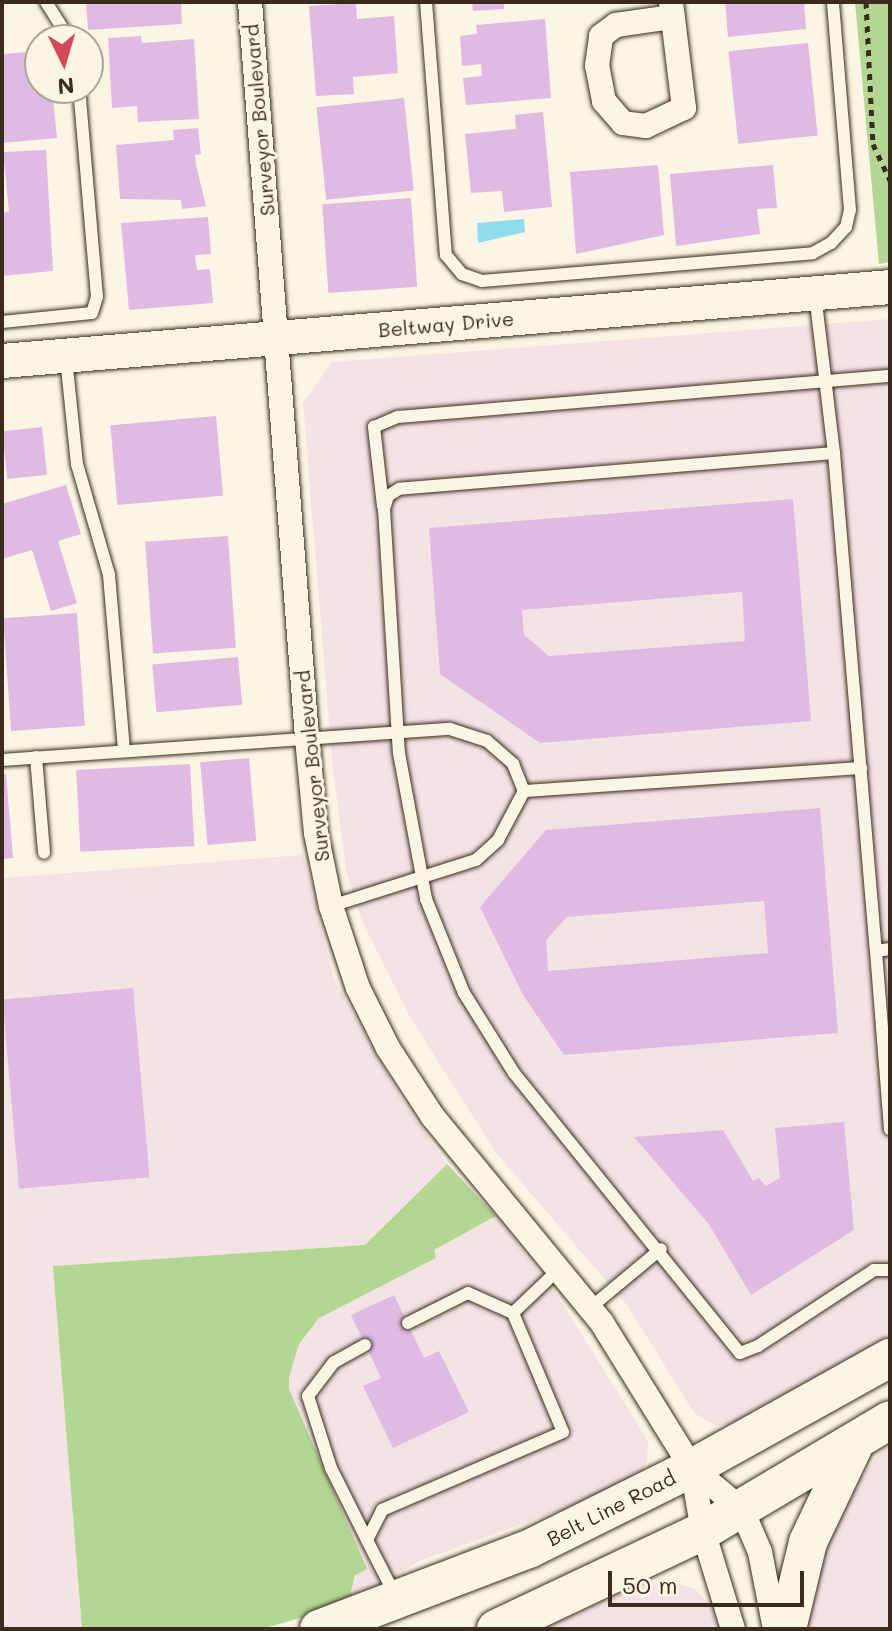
<!DOCTYPE html>
<html>
<head>
<meta charset="utf-8">
<style>
	body { margin:0 }
	#map { position:relative; width:892px; height:1631px; overflow:hidden; background:#fcf5e5; font-family:Mali,sans-serif }
	div>[style] { position:absolute }
	[style*='--x'] { left:calc(var(--x)*1px); top:calc(var(--y)*1px); width:calc(var(--w)*1px); rotate:calc(var(--a)*1deg) }
	.built>* { inset:0; background:#f4e3e4 }
	.green>* { inset:0; background:#b3d792 }
	.water>* { inset:0; background:#8edcec }
	.building>* { inset:0; background:#e0bae3; transform-origin:0 0 }
	.path>* { height:5px; margin-top:-2.5px; transform-origin:0; background:repeating-linear-gradient(90deg,#3b2a1e 0 6px,transparent 0 12px) }
	.roads { filter:drop-shadow(0 0 2px #3b2a1e) drop-shadow(0 0 2px #3b2a1e) }
	.lane>* { height:12px; margin:-6px; padding:0 6px; transform-origin:6px; border-radius:6px; background:#fcf5e5 }
	.street>* { height:24px; margin:-12px; padding:0 12px; transform-origin:12px; border-radius:12px; background:#fcf5e5 }
	.secondary>* { height:34px; margin:-17px; padding:0 17px; transform-origin:17px; border-radius:17px; background:#fcf5e5 }
	.primary>* { height:38px; margin:-19px; padding:0 19px; transform-origin:19px; border-radius:19px; background:#fcf5e5 }
	span { translate:-50% -50%; white-space:nowrap; text-align:center; line-height:1.15; -webkit-text-stroke:6px #fcf5e5; paint-order:stroke }
	.street-label { font-size:20px; color:#3b2a1e }
	.frame { position:absolute; inset:0; border:4px solid #3b2a1e; pointer-events:none }
	.north { position:absolute; left:24px; top:24px; width:80px; height:80px; box-sizing:border-box; background:#fcf5e5; border:2px solid #afa495; border-radius:50%; rotate:175deg; font-size:22px; font-weight:700; line-height:32px; text-align:center; color:#3b2a1e }
	.north::after { content:''; display:block; margin:auto; width:28px; height:36px; background:#d1495b; clip-path:polygon(50% 0,100% 100%,50% 72%,0 100%) }
	.scale { position:absolute; left:608px; top:1571px; width:196px; height:36px; box-sizing:border-box; border:4px solid #3b2a1e; border-top:0; padding-left:10px; font-size:24px; line-height:28px; white-space:nowrap; color:#3b2a1e; -webkit-text-stroke:6px #fcf5e5; paint-order:stroke }
</style>
</head>
<body>
<div id="map">
	<div class="built">
		<div style="clip-path:polygon(890px 319px,890px 1334px,743px 1422px,716px 1426px,694px 1413px,627px 1305px,496px 1153px,410px 1017px,362px 921px,346px 870px,333px 770px,303px 403px,332px 362px)"></div>
		<div style="clip-path:polygon(303px 855px,334px 979px,405px 1105px,447px 1164px,365px 1245px,54px 1266px,82px 1629px,2px 1629px,2px 878px)"></div>
		<div style="clip-path:polygon(496px 1216px,561px 1301px,648px 1441px,647px 1462px,631px 1485px,419px 1561px,355px 1602px,256px 1346px)"></div>
		<div style="clip-path:polygon(890px 1447px,890px 1629px,806px 1629px,818px 1537px,878px 1455px)"></div>
		<div style="clip-path:polygon(669px 1581px,695px 1589px,710px 1605px,720px 1629px,542px 1629px,643px 1584px)"></div>
	</div>
	<div class="green">
		<div style="clip-path:polygon(855px 2px,890px 2px,890px 262px,879px 264px)"></div>
		<div style="clip-path:polygon(447px 1164px,496px 1216px,434px 1250px,436px 1258px,319px 1318px,299px 1344px,289px 1377px,289px 1389px,367px 1569px,355px 1575px,351px 1591px,355px 1602px,262px 1629px,82px 1629px,53px 1266px,365px 1245px)"></div>
	</div>
	<div class="water">
		<div style="clip-path:polygon(524px 219px,525px 232px,478px 243px,477px 223px)"></div>
	</div>
	<div class="building">
		<div style="clip-path:polygon(86px 2px,181px 2px,182px 24px,88px 30px)"></div>
		<div style="clip-path:polygon(472px 2px,504px 2px,504px 9px,473px 11px)"></div>
		<div style="clip-path:polygon(725px 2px,804px 2px,806px 29px,728px 37px)"></div>
		<div style="clip-path:polygon(356px 3px,357px 19px,394px 16px,398px 73px,353px 77px,354px 94px,316px 96px,309px 6px)"></div>
		<div style="clip-path:polygon(545px 19px,551px 98px,466px 105px,463px 78px,482px 76px,481px 64px,462px 66px,460px 36px,477px 34px,476px 25px)"></div>
		<div style="clip-path:polygon(141px 36px,142px 43px,194px 39px,199px 119px,138px 122px,137px 106px,112px 108px,108px 38px)"></div>
		<div style="left:808px;top:43px;width:93px;height:80px;rotate:84deg"></div>
		<div style="clip-path:polygon(40px 51px,40px 88px,52px 88px,57px 138px,2px 143px,2px 54px)"></div>
		<div style="left:404px;top:98px;width:93px;height:88px;rotate:84deg"></div>
		<div style="clip-path:polygon(543px 112px,552px 207px,504px 212px,502px 191px,471px 193px,465px 134px,516px 129px,515px 115px)"></div>
		<div style="clip-path:polygon(198px 128px,201px 154px,195px 155px,196px 165px,206px 206px,182px 209px,181px 200px,120px 199px,116px 145px,174px 140px,173px 130px)"></div>
		<div style="clip-path:polygon(46px 150px,53px 271px,2px 276px,2px 213px,9px 211px,3px 152px)"></div>
		<div style="clip-path:polygon(658px 165px,664px 235px,576px 254px,570px 172px)"></div>
		<div style="clip-path:polygon(773px 165px,777px 208px,757px 209px,760px 234px,676px 246px,670px 174px)"></div>
		<div style="left:411px;top:198px;width:89px;height:89px;rotate:86deg"></div>
		<div style="clip-path:polygon(208px 217px,211px 254px,195px 255px,197px 270px,210px 269px,213px 303px,129px 310px,121px 223px)"></div>
		<div style="left:216px;top:416px;width:80px;height:106px;rotate:85deg"></div>
		<div style="left:42px;top:427px;width:48px;height:40px;rotate:84deg"></div>
		<div style="clip-path:polygon(66px 485px,81px 534px,58px 541px,77px 603px,51px 611px,32px 550px,2px 559px,2px 504px)"></div>
		<div style="clip-path:polygon(evenodd,793px 499px,811px 721px,540px 743px,440px 674px,429px 528px,793px 499px,742px 592px,745px 641px,549px 656px,524px 635px,522px 610px,742px 592px)"></div>
		<div style="left:228px;top:536px;width:112px;height:83px;rotate:86deg"></div>
		<div style="left:77px;top:613px;width:113px;height:74px;rotate:86deg"></div>
		<div style="left:238px;top:657px;width:48px;height:86px;rotate:85deg"></div>
		<div style="left:249px;top:758px;width:83px;height:49px;rotate:85deg"></div>
		<div style="left:190px;top:764px;width:82px;height:114px;rotate:87deg"></div>
		<div style="clip-path:polygon(2px 774px,6px 774px,13px 858px,2px 859px)"></div>
		<div style="clip-path:polygon(evenodd,820px 808px,838px 1033px,564px 1055px,523px 995px,480px 907px,546px 830px,820px 808px,764px 901px,768px 953px,548px 971px,546px 940px,567px 917px,764px 901px)"></div>
		<div style="left:133px;top:988px;width:190px;height:131px;rotate:85deg"></div>
		<div style="clip-path:polygon(844px 1122px,854px 1230px,751px 1295px,708px 1223px,634px 1137px,723px 1130px,753px 1181px,759px 1178px,766px 1186px,780px 1178px,775px 1128px)"></div>
		<div style="clip-path:polygon(394px 1295px,424px 1358px,439px 1351px,469px 1412px,393px 1448px,363px 1386px,381px 1378px,351px 1315px)"></div>
	</div>
	<div class="path">
		<div style="--x:866;--y:2;--w:142;--a:87.2"></div>
		<div style="--x:873;--y:144;--w:40;--a:65"></div>
	</div>
	<div class="roads">
		<div class="lane">
			<div style="--x:46;--y:2;--w:45;--a:57.7"></div>
			<div style="--x:426;--y:2;--w:254;--a:85.5"></div>
			<div style="--x:446;--y:255;--w:25;--a:50"></div>
			<div style="--x:462;--y:274;--w:21;--a:19"></div>
			<div style="--x:482;--y:281;--w:332;--a:-4.8"></div>
			<div style="--x:813;--y:253;--w:21;--a:-29"></div>
			<div style="--x:831;--y:243;--w:22;--a:-47"></div>
			<div style="--x:846;--y:227;--w:17;--a:-77"></div>
			<div style="--x:850;--y:210;--w:209;--a:-94.7"></div>
			<div style="--x:815;--y:294;--w:160;--a:83.2"></div>
			<div style="--x:834;--y:453;--w:436;--a:175.3"></div>
			<div style="--x:399;--y:489;--w:13;--a:148"></div>
			<div style="--x:388;--y:496;--w:14;--a:107"></div>
			<div style="--x:384;--y:509;--w:244;--a:86.5"></div>
			<div style="--x:399;--y:753;--w:148;--a:79.5"></div>
			<div style="--x:426;--y:899;--w:101;--a:68"></div>
			<div style="--x:464;--y:993;--w:94;--a:58"></div>
			<div style="--x:514;--y:1073;--w:360;--a:51.1"></div>
			<div style="--x:740;--y:1353;--w:19;--a:-21"></div>
			<div style="--x:758;--y:1346;--w:139;--a:-33.2"></div>
			<div style="--x:874;--y:1270;--w:16;--a:0"></div>
			<div style="--x:2;--y:322;--w:90;--a:-5.7"></div>
			<div style="--x:92;--y:313;--w:17;--a:-73"></div>
			<div style="--x:97;--y:297;--w:210;--a:-94.9"></div>
			<div style="--x:66;--y:358;--w:107;--a:84.1"></div>
			<div style="--x:77;--y:464;--w:116;--a:73.9"></div>
			<div style="--x:109;--y:575;--w:176;--a:85.1"></div>
			<div style="--x:834;--y:453;--w:500;--a:85.2"></div>
			<div style="--x:383;--y:506;--w:80;--a:-96.5"></div>
			<div style="--x:374;--y:427;--w:26;--a:-23"></div>
			<div style="--x:398;--y:417;--w:494;--a:-4.8"></div>
			<div style="--x:36;--y:757;--w:96;--a:85.2"></div>
			<div style="--x:2;--y:760;--w:449;--a:-4"></div>
			<div style="--x:450;--y:729;--w:39;--a:18"></div>
			<div style="--x:487;--y:741;--w:35;--a:41"></div>
			<div style="--x:513;--y:764;--w:29;--a:68"></div>
			<div style="--x:331;--y:906;--w:152;--a:-17.6"></div>
			<div style="--x:476;--y:860;--w:30;--a:-42"></div>
			<div style="--x:498;--y:840;--w:55;--a:-62"></div>
			<div style="--x:524;--y:791;--w:338;--a:-3.9"></div>
			<div style="--x:890;--y:949;--w:14;--a:172"></div>
			<div style="--x:876;--y:951;--w:179;--a:85.5"></div>
			<div style="--x:590;--y:1308;--w:92;--a:-39.7"></div>
			<div style="--x:408;--y:1323;--w:67;--a:-26.6"></div>
			<div style="--x:468;--y:1293;--w:49;--a:24"></div>
			<div style="--x:365;--y:1345;--w:35;--a:151"></div>
			<div style="--x:334;--y:1362;--w:43;--a:127.4"></div>
			<div style="--x:308;--y:1396;--w:76;--a:72.3"></div>
			<div style="--x:331;--y:1468;--w:80;--a:63.4"></div>
			<div style="--x:395;--y:1595;--w:62;--a:-117"></div>
			<div style="--x:367;--y:1540;--w:34;--a:-63"></div>
			<div style="--x:382;--y:1510;--w:197;--a:-23.3"></div>
			<div style="--x:563;--y:1432;--w:129;--a:-112.8"></div>
			<div style="--x:513;--y:1313;--w:64;--a:-43.7"></div>
		</div>
		<div class="street">
			<div style="--x:250;--y:2;--w:738;--a:85.57"></div>
			<div style="--x:307;--y:738;--w:95;--a:84.6"></div>
			<div style="--x:316;--y:833;--w:75;--a:78.4"></div>
			<div style="--x:331;--y:906;--w:86;--a:71.8"></div>
			<div style="--x:358;--y:988;--w:67;--a:63.4"></div>
			<div style="--x:388;--y:1048;--w:82;--a:56.9"></div>
			<div style="--x:433;--y:1117;--w:266;--a:50.6"></div>
			<div style="--x:602;--y:1323;--w:171;--a:58.2"></div>
			<div style="--x:692;--y:1468;--w:65;--a:40"></div>
			<div style="--x:742;--y:1510;--w:46;--a:66.8"></div>
			<div style="--x:760;--y:1552;--w:78;--a:79"></div>
			<div style="--x:671;--y:2;--w:107;--a:83"></div>
			<div style="--x:684;--y:108;--w:42;--a:154.7"></div>
			<div style="--x:646;--y:126;--w:23;--a:-173"></div>
			<div style="--x:623;--y:123;--w:29;--a:-131"></div>
			<div style="--x:604;--y:101;--w:36;--a:-101"></div>
			<div style="--x:597;--y:66;--w:30;--a:-82"></div>
			<div style="--x:601;--y:36;--w:19;--a:-36"></div>
			<div style="--x:616;--y:25;--w:57;--a:-8.1"></div>
			<div style="--x:692;--y:1468;--w:64;--a:80.1"></div>
			<div style="--x:703;--y:1531;--w:102;--a:73"></div>
		</div>
		<div class="secondary">
			<div style="--x:2;--y:361;--w:891;--a:-4.76"></div>
		</div>
		<div class="primary">
			<div style="--x:319;--y:1629;--w:225;--a:-20.9"></div>
			<div style="--x:529;--y:1549;--w:182;--a:-26.4"></div>
			<div style="--x:692;--y:1468;--w:227;--a:-29.1"></div>
			<div style="--x:496;--y:1629;--w:229;--a:-25.3"></div>
			<div style="--x:703;--y:1531;--w:217;--a:-30.7"></div>
			<div style="--x:787;--y:1629;--w:89;--a:-76.4"></div>
			<div style="--x:808;--y:1542;--w:112;--a:-64.6"></div>
		</div>
	</div>
	<div class="street-label">
		<span style="left:259px;top:120px;rotate:-95deg">Surveyor Boulevard</span>
		<span style="left:446px;top:324px;rotate:-5deg">Beltway Drive</span>
		<span style="left:312px;top:766px;rotate:-96deg">Surveyor Boulevard</span>
		<span style="left:611px;top:1508px;rotate:-27deg">Belt Line Road</span>
	</div>
	<div class="frame"></div>
	<div class="north">N</div>
	<div class="scale">50 m</div>
</div>
</body>
</html>
